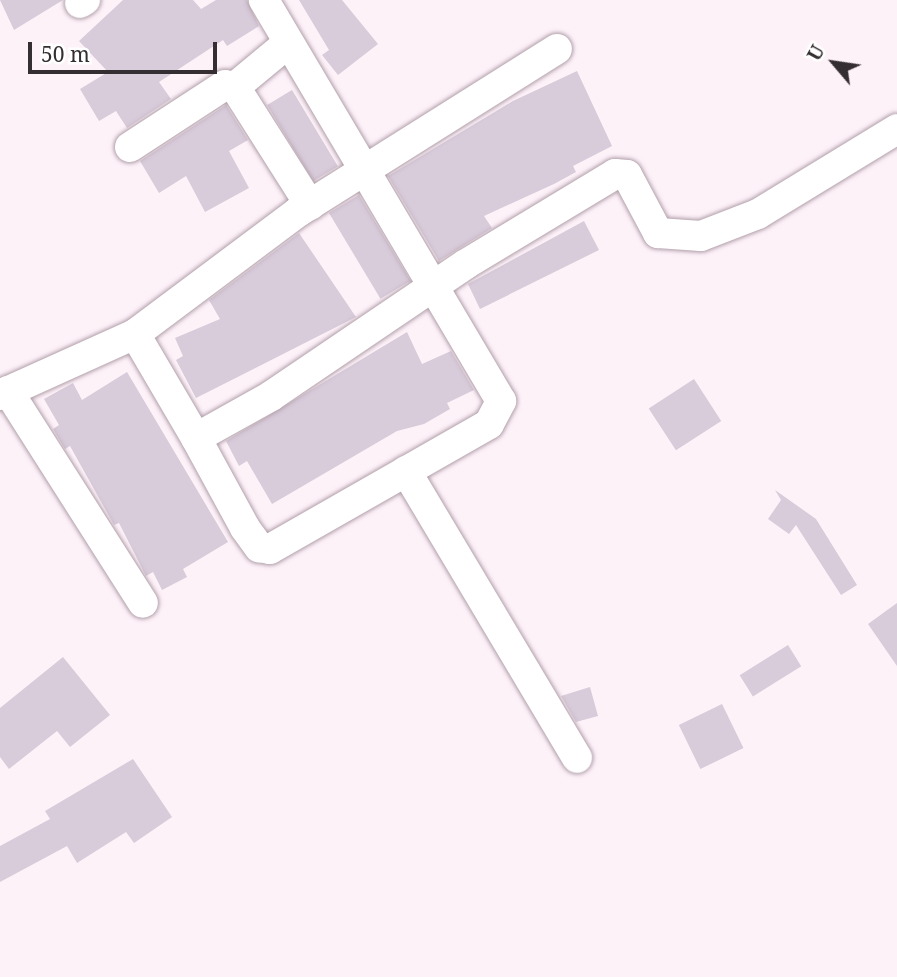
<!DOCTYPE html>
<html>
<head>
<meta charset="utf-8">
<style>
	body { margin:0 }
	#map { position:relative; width:897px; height:977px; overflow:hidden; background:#fef2f9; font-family:"Noto Serif",serif }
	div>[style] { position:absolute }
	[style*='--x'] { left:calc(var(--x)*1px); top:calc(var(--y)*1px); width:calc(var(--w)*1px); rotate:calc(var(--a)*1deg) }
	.building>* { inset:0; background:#d8cbda; transform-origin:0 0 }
	.roads { filter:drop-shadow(0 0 2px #b19fa9) drop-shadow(0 0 2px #b19fa9) }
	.street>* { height:30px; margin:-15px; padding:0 15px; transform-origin:15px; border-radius:15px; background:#fff }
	span { translate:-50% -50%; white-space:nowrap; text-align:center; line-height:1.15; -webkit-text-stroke:5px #fff; paint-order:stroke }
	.north { position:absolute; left:799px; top:28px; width:70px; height:70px; -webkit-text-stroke:5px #fff; paint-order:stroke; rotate:299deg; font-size:19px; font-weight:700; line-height:28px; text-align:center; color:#342d31 }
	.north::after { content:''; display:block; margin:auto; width:24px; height:32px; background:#342d31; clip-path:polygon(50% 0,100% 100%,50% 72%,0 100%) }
	.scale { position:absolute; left:28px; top:42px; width:189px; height:32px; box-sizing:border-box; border:4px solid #342d31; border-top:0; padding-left:9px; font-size:21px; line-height:24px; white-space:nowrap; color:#342d31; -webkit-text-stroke:5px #fff; paint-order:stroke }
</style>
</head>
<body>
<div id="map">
	<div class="building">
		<div style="clip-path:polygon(0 0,63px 0,14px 30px)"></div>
		<div style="clip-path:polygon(123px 0,193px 0,201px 9px,216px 0,247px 0,259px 26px,227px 46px,223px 40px,159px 82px,171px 99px,127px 128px,116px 111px,99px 121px,80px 89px,108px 72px,79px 41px)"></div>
		<div style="clip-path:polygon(299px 0,342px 0,378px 44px,338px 75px,322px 55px,329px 50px)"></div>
		<div style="clip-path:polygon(577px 71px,612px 146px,573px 166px,576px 172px,554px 184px,484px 216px,492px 228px,439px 261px,388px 176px,513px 101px)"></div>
		<div style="left:292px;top:90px;width:89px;height:29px;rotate:59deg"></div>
		<div style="clip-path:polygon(226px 105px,248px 140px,229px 151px,249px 188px,205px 212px,186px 176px,159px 193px,140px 161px)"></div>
		<div style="left:359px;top:195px;width:100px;height:35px;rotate:59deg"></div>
		<div style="clip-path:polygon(584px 221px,599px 250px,480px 309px,468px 284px)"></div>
		<div style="clip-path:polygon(299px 233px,356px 317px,196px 398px,176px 360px,183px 356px,175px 338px,220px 319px,209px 300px)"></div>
		<div style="clip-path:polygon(407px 332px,422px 364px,451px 351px,474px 390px,447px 403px,450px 409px,424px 424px,397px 431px,272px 504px,247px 461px,239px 466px,226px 441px)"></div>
		<div style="clip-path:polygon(127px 372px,228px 542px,183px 569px,187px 577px,162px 590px,153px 572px,146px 576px,119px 523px,114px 525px,70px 446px,65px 449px,53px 429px,59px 425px,44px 399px,73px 383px,82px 400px)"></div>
		<div style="left:694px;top:379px;width:50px;height:54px;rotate:57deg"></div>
		<div style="clip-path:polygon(775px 490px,816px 519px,857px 585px,841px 595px,796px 525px,789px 534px,768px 519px,781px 500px)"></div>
		<div style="clip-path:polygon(897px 603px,897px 666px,868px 624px)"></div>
		<div style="left:788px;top:645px;width:25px;height:57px;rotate:58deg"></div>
		<div style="clip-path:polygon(63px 657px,110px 715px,70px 747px,57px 731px,9px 769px,0 757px,0 708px)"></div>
		<div style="clip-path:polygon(590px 687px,598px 716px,576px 722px,561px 696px)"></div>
		<div style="left:722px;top:704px;width:49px;height:48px;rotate:64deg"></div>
		<div style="clip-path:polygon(133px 759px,172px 817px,134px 843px,126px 832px,77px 863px,67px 846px,0 882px,0 846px,50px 819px,45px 811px)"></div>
	</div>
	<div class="roads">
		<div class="street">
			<div style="--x:80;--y:3;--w:6;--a:-31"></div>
			<div style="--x:235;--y:87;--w:69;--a:-39.7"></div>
			<div style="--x:130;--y:147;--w:113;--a:-33.1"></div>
			<div style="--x:225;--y:85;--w:10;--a:11"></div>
			<div style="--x:235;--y:87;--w:140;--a:57.6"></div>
			<div style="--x:135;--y:334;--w:121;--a:59.6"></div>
			<div style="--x:196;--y:438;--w:86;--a:-29.2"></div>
			<div style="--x:271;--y:396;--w:235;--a:-34.1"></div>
			<div style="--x:466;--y:264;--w:174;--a:-31.1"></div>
			<div style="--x:615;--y:174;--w:12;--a:5"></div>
			<div style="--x:627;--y:175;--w:66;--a:61.9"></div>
			<div style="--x:658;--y:233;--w:43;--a:4"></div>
			<div style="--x:701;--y:236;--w:61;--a:-21.1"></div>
			<div style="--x:758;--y:214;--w:163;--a:-31.4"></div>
			<div style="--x:8;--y:391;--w:251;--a:57.5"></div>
			<div style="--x:0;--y:395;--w:148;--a:-24.3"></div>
			<div style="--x:135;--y:334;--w:204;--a:-36.8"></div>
			<div style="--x:298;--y:212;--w:306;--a:-32.2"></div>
			<div style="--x:196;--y:438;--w:102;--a:61.4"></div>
			<div style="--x:245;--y:528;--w:24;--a:54"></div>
			<div style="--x:259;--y:547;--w:11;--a:10"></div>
			<div style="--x:270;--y:549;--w:252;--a:-29.7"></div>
			<div style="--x:489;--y:424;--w:26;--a:-62"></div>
			<div style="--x:501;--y:401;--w:466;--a:-120.6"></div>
			<div style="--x:406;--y:471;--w:334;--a:59.2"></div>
		</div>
	</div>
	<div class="north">U</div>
	<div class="scale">50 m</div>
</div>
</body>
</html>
